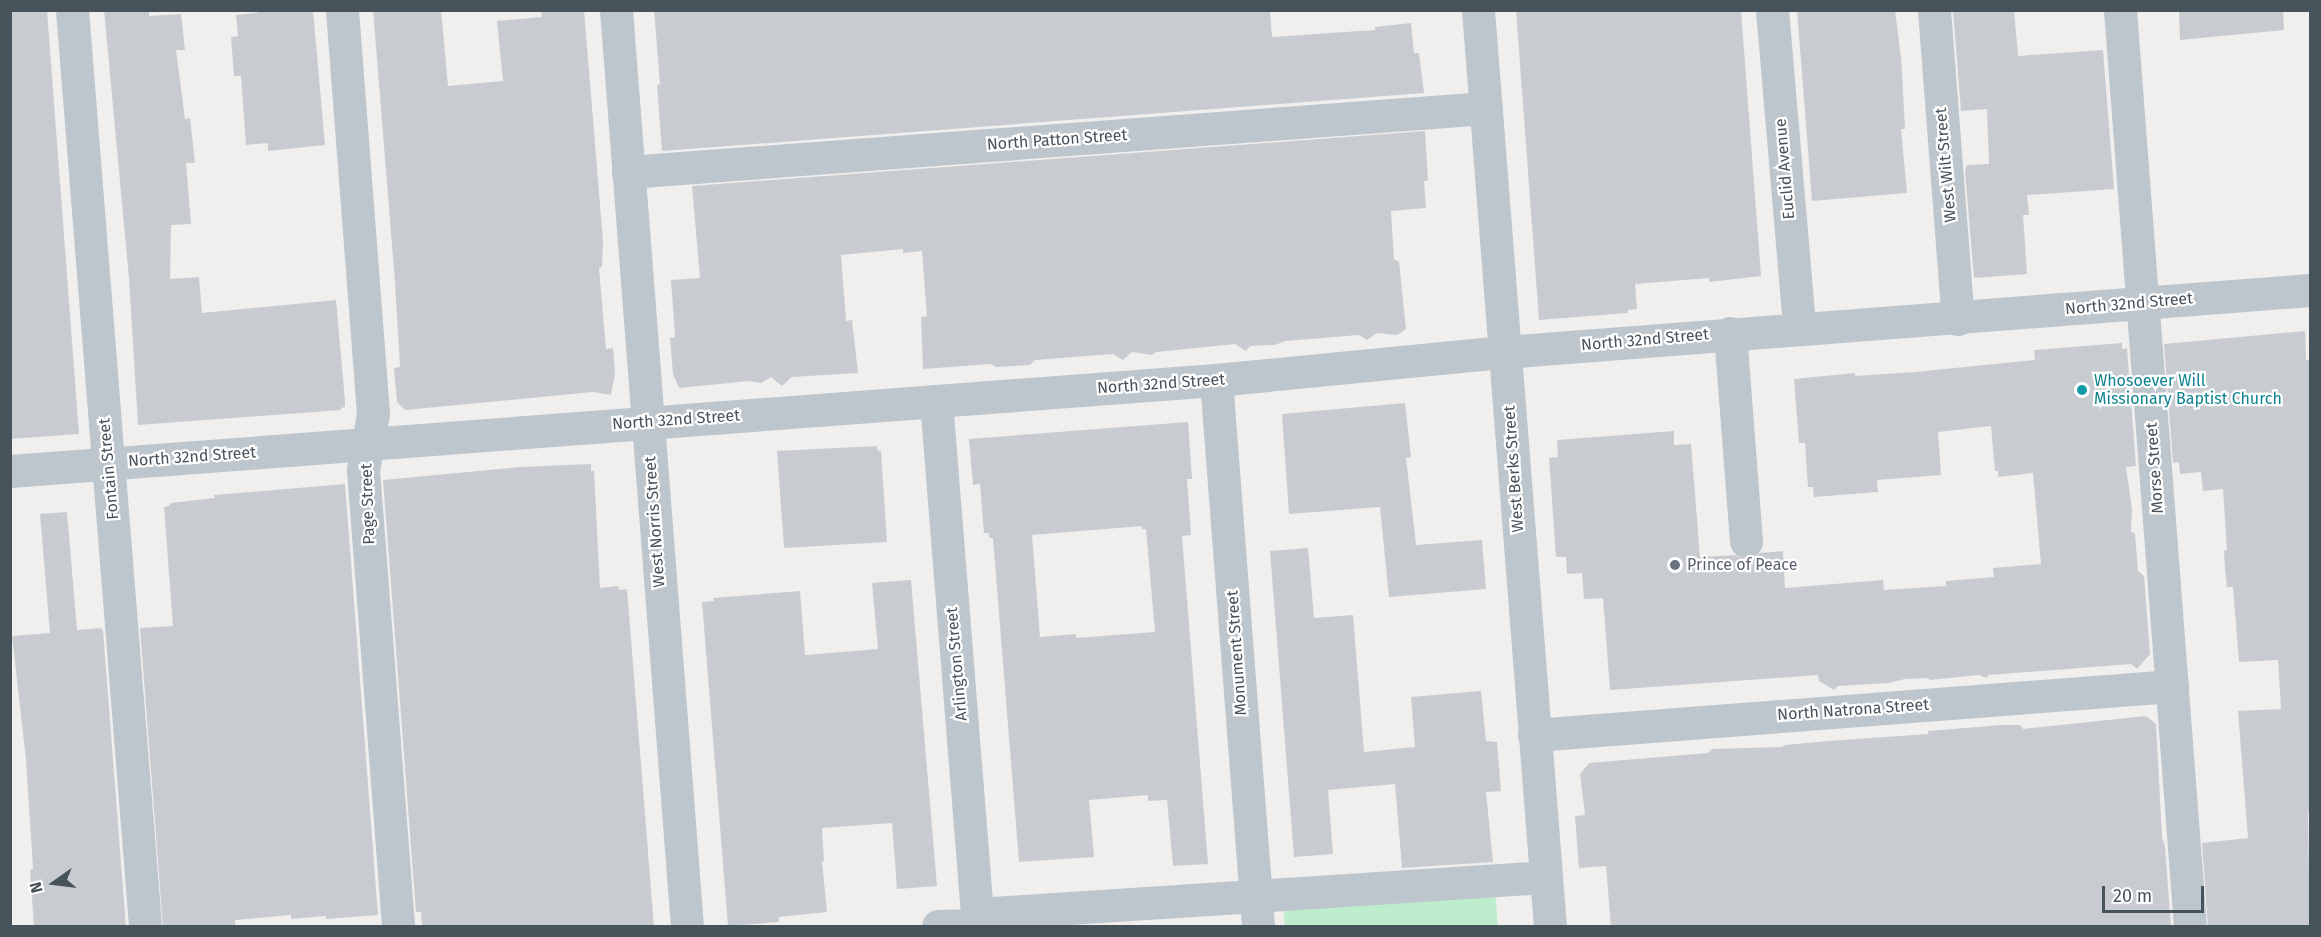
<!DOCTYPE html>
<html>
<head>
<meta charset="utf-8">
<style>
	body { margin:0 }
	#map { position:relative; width:2321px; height:937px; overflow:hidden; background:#f1eeee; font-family:"Fira Sans",sans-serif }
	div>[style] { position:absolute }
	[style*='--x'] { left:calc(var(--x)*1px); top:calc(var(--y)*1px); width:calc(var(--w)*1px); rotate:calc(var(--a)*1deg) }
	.green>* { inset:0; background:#beedcd }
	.building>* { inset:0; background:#c8ccd1 }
	.minor>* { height:33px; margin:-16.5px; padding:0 16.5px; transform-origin:16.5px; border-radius:16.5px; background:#bdc6cd }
	.dots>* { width:16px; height:16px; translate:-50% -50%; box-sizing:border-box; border:3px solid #fff; border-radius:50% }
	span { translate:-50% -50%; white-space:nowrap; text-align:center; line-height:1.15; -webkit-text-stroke:4.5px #fff; paint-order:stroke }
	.street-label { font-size:16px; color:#47535b }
	.culture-label { font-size:16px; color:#0d838f }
	.left { translate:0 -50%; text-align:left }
	.worship-label { font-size:16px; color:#5b616d }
	.frame { position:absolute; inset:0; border:12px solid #47535b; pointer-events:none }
	.north { position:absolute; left:24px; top:853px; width:60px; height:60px; -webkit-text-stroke:4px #fff; paint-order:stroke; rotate:256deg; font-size:16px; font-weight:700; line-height:24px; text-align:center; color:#47535b }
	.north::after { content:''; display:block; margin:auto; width:21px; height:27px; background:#47535b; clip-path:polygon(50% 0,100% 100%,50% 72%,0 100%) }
	.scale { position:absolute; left:2102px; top:886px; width:102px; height:27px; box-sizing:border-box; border:3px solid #47535b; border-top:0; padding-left:8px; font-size:18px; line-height:21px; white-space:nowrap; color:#47535b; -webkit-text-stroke:4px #fff; paint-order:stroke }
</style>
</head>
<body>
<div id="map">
	<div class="green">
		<div style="clip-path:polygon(1495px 890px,1498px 926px,1285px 926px,1283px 907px)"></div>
	</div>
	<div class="building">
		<div style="clip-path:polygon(10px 10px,47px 10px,79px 434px,10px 439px)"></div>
		<div style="clip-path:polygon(104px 10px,149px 10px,149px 16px,181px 14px,185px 50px,176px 50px,185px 119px,190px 118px,195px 163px,186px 163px,191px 224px,171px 225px,170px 279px,199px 277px,202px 313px,336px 300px,345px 401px,345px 407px,341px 408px,341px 410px,138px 425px,129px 278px)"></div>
		<div style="clip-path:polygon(257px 10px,313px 10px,325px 145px,268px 151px,268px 143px,246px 145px,241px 76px,234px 76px,231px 37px,238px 36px,236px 15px,257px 13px)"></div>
		<div style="clip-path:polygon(373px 10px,441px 10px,448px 86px,503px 81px,497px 21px,542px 17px,541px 10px,584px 10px,603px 241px,602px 267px,599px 268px,606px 349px,613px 348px,615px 374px,611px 395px,593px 392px,405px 410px,397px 402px,394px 368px,400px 367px,395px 282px)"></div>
		<div style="clip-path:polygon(654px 10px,1270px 10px,1272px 37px,1375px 30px,1375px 27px,1411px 23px,1414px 53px,1419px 53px,1424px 93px,662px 151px,657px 85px,660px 84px)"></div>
		<div style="clip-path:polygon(1516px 10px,1741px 10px,1761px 276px,1709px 282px,1709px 278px,1635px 284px,1637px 309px,1628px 310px,1628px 313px,1539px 320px)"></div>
		<div style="clip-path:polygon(1797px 10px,1895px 10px,1901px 57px,1905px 129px,1901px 129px,1907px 193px,1812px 201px)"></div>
		<div style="clip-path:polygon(1953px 10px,2014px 10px,2018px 56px,2103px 50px,2114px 189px,2027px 195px,2029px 215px,2023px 215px,2027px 274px,1974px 278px,1965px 171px,1967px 165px,1989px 164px,1987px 109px,1961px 111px)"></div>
		<div style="clip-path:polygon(2179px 10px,2283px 10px,2284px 30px,2180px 40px)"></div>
		<div style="clip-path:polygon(1425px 131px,1428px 181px,1424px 181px,1426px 208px,1391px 211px,1394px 259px,1399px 262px,1406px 329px,1397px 335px,1377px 333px,1367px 340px,1359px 335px,1285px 341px,1275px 345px,1250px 346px,1246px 351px,1235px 344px,1156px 352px,1152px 355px,1132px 352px,1123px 360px,1113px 354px,1035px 360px,1030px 365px,996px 367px,991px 364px,923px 369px,921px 317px,927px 316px,922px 251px,903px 253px,903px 249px,841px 255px,846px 321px,852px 320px,858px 373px,792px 377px,782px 386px,771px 377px,761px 383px,749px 381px,679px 388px,673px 374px,670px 338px,675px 337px,671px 280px,700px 278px,692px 186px)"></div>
		<div style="clip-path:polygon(2305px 331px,2306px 360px,2310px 360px,2310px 813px,2308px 813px,2310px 927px,2208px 927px,2202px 843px,2248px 838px,2238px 711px,2281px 709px,2278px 660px,2239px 662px,2233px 587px,2227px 587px,2225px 568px,2224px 551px,2227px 550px,2223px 489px,2203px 491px,2201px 472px,2180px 474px,2179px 462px,2173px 463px,2164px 344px)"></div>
		<div style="clip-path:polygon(2122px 343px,2122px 349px,2127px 348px,2136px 466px,2126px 467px,2132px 509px,2131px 531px,2135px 534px,2138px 571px,2144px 576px,2150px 654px,2137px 669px,2131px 664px,1989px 675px,1986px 678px,1979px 675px,1930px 680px,1928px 678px,1905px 679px,1889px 683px,1838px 686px,1834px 690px,1819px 681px,1818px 675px,1610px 690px,1603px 598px,1584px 599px,1582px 573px,1567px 574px,1566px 557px,1556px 557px,1549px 458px,1558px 457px,1557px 440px,1674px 431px,1674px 445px,1691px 444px,1700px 557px,1734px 555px,1747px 560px,1760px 553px,1783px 551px,1785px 588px,1883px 580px,1884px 590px,1946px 586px,1946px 581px,1994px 577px,1993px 568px,2041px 564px,2033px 473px,1998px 477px,1998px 471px,1995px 471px,1991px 426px,1938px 432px,1941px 475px,1877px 480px,1878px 492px,1814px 497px,1813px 487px,1808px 487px,1805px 443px,1799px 443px,1794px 379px,1855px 373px,1855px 376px,1915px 372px,2035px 360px,2034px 350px)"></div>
		<div style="clip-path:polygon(1405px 403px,1411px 457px,1406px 458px,1416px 545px,1482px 540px,1486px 589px,1389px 597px,1380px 507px,1289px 514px,1282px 414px)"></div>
		<div style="clip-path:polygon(evenodd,1188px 422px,1192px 479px,1187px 479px,1191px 535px,1182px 536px,1208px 864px,1173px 866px,1167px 800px,1148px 801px,1148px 795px,1089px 800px,1094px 857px,1019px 862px,993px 538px,989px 538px,989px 533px,984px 533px,980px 484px,973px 485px,969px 439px,1188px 422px,1142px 526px,1142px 529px,1146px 529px,1155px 632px,1076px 638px,1076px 634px,1040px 637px,1032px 535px,1142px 526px)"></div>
		<div style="clip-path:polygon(877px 446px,878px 451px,881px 451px,887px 542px,784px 548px,777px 451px)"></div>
		<div style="clip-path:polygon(591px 464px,591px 471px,594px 471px,600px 588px,618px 586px,619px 590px,627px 589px,654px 927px,422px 927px,421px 912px,416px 912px,383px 480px,520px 467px)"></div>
		<div style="clip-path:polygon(345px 484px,378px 915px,326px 919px,326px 916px,291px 919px,291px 915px,235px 920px,235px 927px,163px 927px,140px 628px,173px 626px,164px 507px,169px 506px,171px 503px,215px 498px,214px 495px)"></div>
		<div style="clip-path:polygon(67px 512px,77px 630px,101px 628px,103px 631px,126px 927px,34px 927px,30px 870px,33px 869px,26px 760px,12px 636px,50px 633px,40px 514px)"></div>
		<div style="clip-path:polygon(1308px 548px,1314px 618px,1353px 615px,1364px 752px,1415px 747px,1411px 697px,1481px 691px,1486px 741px,1497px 742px,1501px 791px,1486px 792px,1493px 862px,1402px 868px,1395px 784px,1328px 790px,1333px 854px,1294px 857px,1270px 551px)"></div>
		<div style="clip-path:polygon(911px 580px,937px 886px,897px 889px,892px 823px,822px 828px,824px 861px,822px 862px,827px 912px,779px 917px,779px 922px,728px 926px,702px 602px,714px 601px,713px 598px,800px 591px,805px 655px,878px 649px,872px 583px)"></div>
		<div style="clip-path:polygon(2146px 716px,2156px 724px,2162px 837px,2165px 847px,2171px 927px,1611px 927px,1606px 866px,1579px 868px,1575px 816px,1585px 815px,1580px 774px,1589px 763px,1708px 753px,1712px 749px,1782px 747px,1785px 745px,1828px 741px,1928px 734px,1928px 731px,2002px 725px,2020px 725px,2023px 729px)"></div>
	</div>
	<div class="minor">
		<div style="--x:72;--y:10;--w:919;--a:85.44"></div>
		<div style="--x:342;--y:10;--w:405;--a:85.6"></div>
		<div style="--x:373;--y:414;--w:57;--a:100.1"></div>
		<div style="--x:363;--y:470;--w:457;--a:85.6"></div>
		<div style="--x:616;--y:10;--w:919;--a:85.57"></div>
		<div style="--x:1478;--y:10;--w:919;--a:85.51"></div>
		<div style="--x:1772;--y:10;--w:319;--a:85.1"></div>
		<div style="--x:1934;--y:10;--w:310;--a:85.6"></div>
		<div style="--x:2120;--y:10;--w:919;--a:85.63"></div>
		<div style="--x:628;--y:172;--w:860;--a:-4.27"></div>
		<div style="--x:1730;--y:333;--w:209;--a:85.6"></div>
		<div style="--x:1216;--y:380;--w:548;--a:85.6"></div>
		<div style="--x:936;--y:401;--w:527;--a:85.43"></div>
		<div style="--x:10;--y:471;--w:1209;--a:-4.32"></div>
		<div style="--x:1216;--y:380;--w:289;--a:-5.6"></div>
		<div style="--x:1504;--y:352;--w:808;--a:-4.4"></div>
		<div style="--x:1534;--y:735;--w:640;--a:-4.39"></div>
		<div style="--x:977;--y:914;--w:570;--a:-3.72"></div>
		<div style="--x:938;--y:926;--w:40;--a:-1.4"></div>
	</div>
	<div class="dots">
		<div style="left:2082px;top:390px;background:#0f9aa8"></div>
		<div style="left:1675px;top:565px;background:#6b7280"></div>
	</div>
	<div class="street-label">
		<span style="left:1057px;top:140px;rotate:-4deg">North Patton Street</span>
		<span style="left:1946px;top:165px;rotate:-95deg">West Wilt Street</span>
		<span style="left:1785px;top:169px;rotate:-95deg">Euclid Avenue</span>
		<span style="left:2129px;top:304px;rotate:-5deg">North 32nd Street</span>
		<span style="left:1645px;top:340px;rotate:-5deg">North 32nd Street</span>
		<span style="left:1161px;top:384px;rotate:-4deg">North 32nd Street</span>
		<span style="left:676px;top:420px;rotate:-4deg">North 32nd Street</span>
		<span style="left:192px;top:457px;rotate:-4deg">North 32nd Street</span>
		<span style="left:2155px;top:468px;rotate:-94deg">Morse Street</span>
		<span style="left:109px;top:469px;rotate:-95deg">Fontain Street</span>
		<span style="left:1514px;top:469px;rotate:-94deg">West Berks Street</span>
		<span style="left:368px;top:504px;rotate:-92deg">Page Street</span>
		<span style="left:655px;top:522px;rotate:-94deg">West Norris Street</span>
		<span style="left:1237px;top:653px;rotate:-94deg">Monument Street</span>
		<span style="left:957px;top:664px;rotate:-95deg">Arlington Street</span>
		<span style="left:1853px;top:710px;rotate:-4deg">North Natrona Street</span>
	</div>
	<div class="culture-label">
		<span class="left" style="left:2094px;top:390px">Whosoever Will<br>Missionary Baptist Church</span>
	</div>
	<div class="worship-label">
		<span class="left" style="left:1687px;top:565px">Prince of Peace</span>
	</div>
	<div class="frame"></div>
	<div class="north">N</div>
	<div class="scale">20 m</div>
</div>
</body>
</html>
